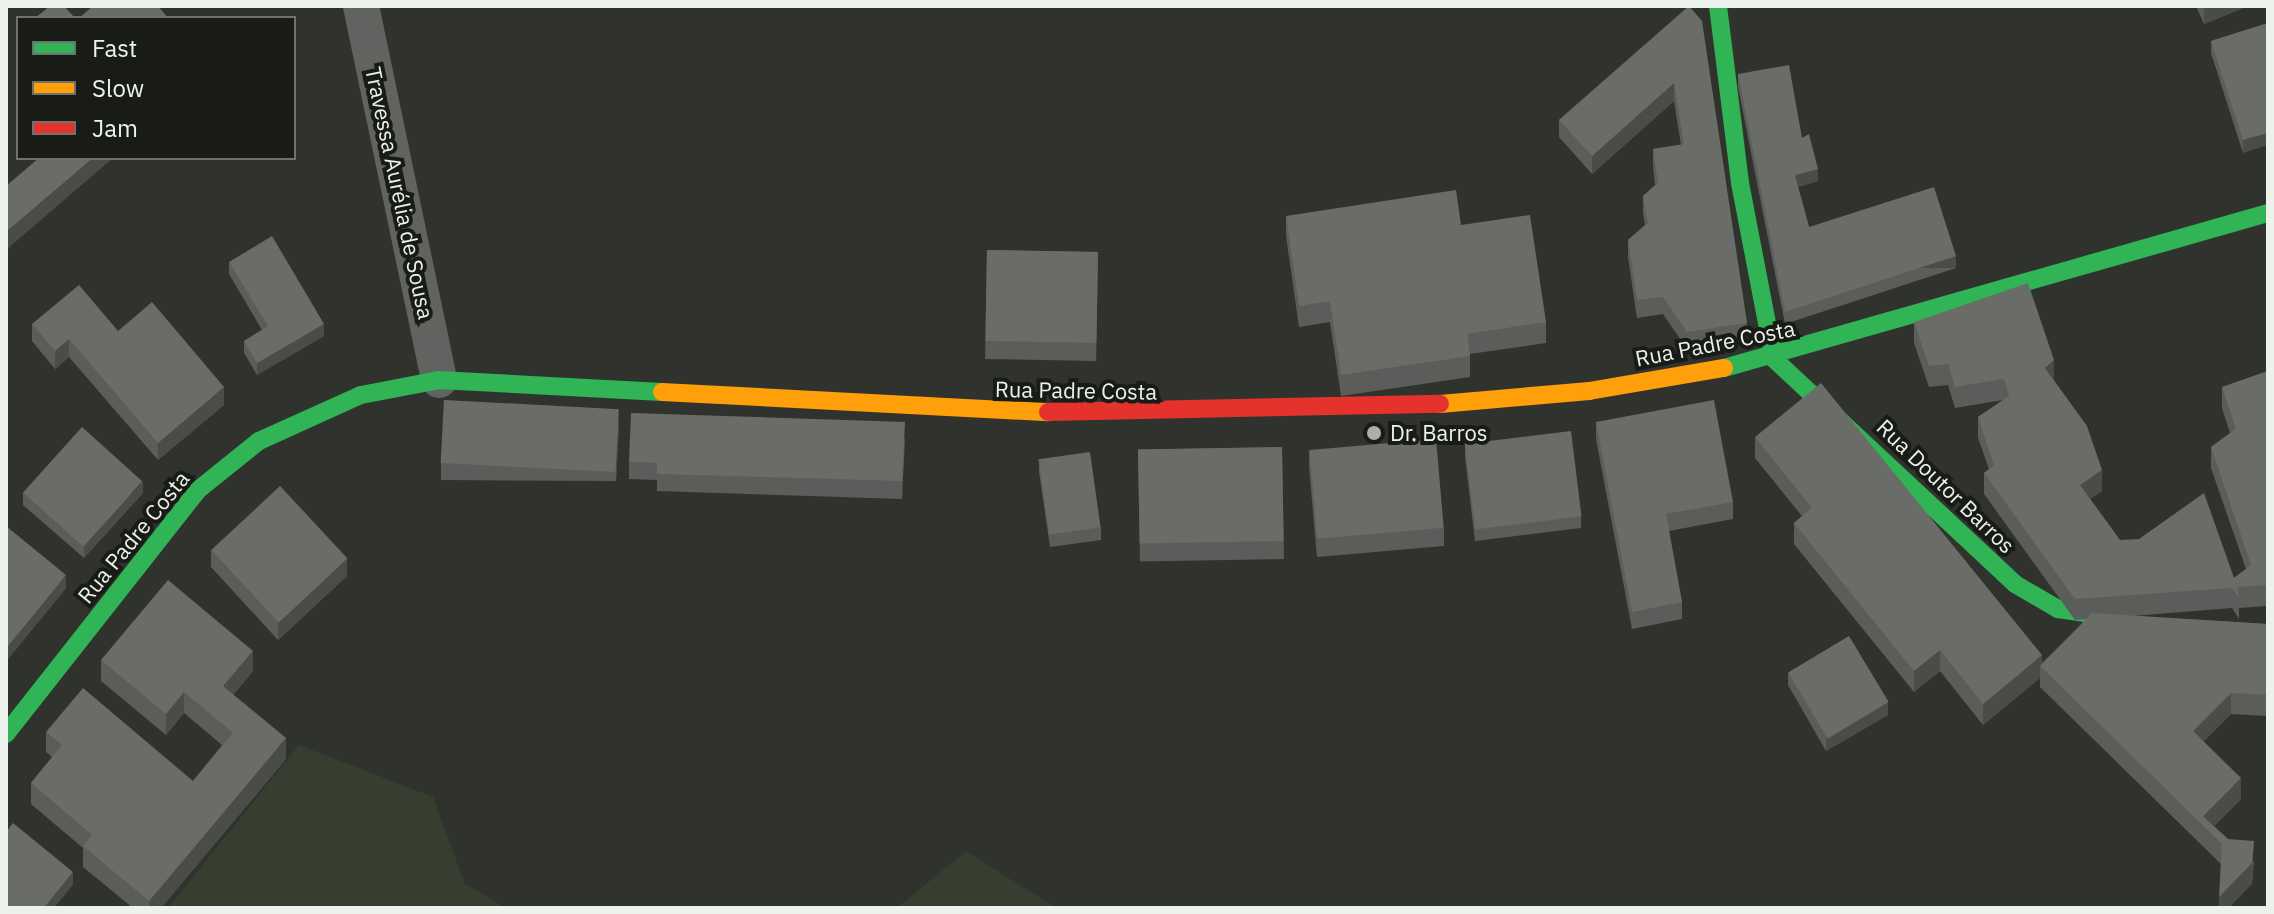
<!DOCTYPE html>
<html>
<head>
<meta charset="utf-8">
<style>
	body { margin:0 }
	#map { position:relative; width:2274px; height:914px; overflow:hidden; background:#30332d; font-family:"IBM Plex Sans",sans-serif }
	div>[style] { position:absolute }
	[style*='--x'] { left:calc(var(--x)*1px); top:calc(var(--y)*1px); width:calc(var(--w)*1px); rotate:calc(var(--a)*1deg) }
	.built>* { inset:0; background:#373e30 }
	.street>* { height:36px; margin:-18px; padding:0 18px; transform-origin:18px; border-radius:18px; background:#60635f }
	.fast>* { height:18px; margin:-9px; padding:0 9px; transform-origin:9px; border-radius:9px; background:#30b455 }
	.slow>* { height:18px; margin:-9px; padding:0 9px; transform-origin:9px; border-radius:9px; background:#ff9f0a }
	.jam>* { height:18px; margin:-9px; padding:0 9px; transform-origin:9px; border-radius:9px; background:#e5322d }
	.wall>* { inset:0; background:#5a5d59; transform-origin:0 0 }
	.shaded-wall>* { inset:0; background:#4a4c48; transform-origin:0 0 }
	.building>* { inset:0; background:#696c67; transform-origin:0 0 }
	.dots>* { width:22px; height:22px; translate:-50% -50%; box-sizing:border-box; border:4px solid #191b17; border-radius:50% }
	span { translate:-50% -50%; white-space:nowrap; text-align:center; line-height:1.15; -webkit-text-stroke:8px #191b17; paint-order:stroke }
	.street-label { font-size:22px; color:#eef2ec }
	.poi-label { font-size:22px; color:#eef2ec }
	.left { translate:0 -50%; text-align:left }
	.frame { position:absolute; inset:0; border:8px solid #eef2ec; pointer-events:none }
	.legend { position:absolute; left:16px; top:16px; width:280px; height:144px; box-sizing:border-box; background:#191b17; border:2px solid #6e716c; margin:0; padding:10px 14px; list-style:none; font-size:24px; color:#eef2ec }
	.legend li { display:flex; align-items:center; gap:16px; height:40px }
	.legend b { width:40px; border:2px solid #6e716c }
</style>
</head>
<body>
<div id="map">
	<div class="built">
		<div style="clip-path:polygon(299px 745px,433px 797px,465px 884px,506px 908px,168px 908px)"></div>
		<div style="clip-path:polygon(966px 851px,1056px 908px,897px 908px)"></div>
	</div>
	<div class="street">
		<div style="--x:361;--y:6;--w:382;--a:78.2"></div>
	</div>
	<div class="fast">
		<div style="--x:1718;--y:6;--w:178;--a:82.9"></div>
		<div style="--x:1740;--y:183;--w:179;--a:79.1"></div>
		<div style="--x:1774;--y:359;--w:330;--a:43"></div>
		<div style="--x:2015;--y:584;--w:50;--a:30.2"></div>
		<div style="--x:2058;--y:609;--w:69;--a:8.4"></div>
		<div style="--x:1724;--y:368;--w:566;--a:-15.9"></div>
		<div style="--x:6;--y:734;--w:310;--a:-51.8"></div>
		<div style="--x:198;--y:490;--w:78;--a:-38.8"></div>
		<div style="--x:259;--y:441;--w:112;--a:-24.3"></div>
		<div style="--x:361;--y:395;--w:79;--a:-10.9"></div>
		<div style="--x:439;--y:380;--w:223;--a:3.1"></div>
	</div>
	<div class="slow">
		<div style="--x:662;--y:392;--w:387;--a:3"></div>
		<div style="--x:1440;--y:404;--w:150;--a:-5"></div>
		<div style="--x:1589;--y:391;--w:137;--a:-9.7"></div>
	</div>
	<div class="jam">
		<div style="--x:1048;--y:412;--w:392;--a:-1.2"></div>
	</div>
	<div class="wall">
		<div style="clip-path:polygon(1689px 6px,1747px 323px,1747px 340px,1687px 349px,1663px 314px,1637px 318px,1628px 257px,1628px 240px,1645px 225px,1643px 213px,1643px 196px,1655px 185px,1653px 166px,1653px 149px,1681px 145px,1674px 101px,1592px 174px,1559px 137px,1559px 120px)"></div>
		<div style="clip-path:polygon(2196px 6px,2248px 6px,2204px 24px)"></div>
		<div style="clip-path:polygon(2268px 23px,2243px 153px,2211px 53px,2211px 41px)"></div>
		<div style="clip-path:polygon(1738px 74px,1802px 138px,1818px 181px,1798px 187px,1809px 227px,1956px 268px,1785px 324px,1738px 87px)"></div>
		<div style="clip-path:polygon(1286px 216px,1461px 225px,1546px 322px,1546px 343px,1470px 354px,1470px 377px,1341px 396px,1330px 322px,1299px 327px,1286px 236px)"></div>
		<div style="left:987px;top:250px;width:111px;height:109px;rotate:1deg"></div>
		<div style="clip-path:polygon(229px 262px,324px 336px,257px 375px,244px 353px,244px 341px,262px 330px,229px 274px)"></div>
		<div style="clip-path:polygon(1914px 322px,2054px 380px,2102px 491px,2090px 499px,2120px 540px,2234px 578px,2246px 569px,2211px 468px,2211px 447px,2230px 433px,2222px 408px,2222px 387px,2268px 371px,2268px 606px,2239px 608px,2239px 619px,2232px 608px,2132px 616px,2268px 624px,2268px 716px,2231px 714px,2204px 741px,2241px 799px,2214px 826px,2254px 862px,2252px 884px,2219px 908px,2221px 864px,2040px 687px,2040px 678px,1983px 725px,1940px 671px,1914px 692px,1794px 544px,1794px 523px,1802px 516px,1755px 458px,1755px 437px,2042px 663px,2087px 619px,2075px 620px,1984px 494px,1984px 473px,1989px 469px,1978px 438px,1978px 417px,2003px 400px,1955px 408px,1948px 385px,1929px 387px,1914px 343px)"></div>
		<div style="clip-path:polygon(32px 324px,118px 331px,224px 405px,158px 460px,69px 357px,55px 369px,32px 341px)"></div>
		<div style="clip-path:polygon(1596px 422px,1733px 502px,1733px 519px,1669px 531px,1682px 602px,1682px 619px,1632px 629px,1596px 439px)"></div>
		<div style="clip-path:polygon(619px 425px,616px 481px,441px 480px,441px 463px)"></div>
		<div style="clip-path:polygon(905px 439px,902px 499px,657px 491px,657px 480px,629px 479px,629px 462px)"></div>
		<div style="clip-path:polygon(1465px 444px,1581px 516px,1581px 528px,1475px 541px,1465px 457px)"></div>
		<div style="left:1282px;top:447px;width:112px;height:144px;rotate:89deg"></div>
		<div style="clip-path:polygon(1309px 450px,1444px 528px,1444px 546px,1317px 557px,1309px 467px)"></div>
		<div style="clip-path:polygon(1039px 460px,1101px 527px,1101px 540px,1050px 547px,1039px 472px)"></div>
		<div style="clip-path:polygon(23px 492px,143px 493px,84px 558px,23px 505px)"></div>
		<div style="clip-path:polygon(6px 526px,66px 588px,8px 659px,6px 657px)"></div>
		<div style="clip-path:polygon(211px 550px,347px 576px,278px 640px,211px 567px)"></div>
		<div style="clip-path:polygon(101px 660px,253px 671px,233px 695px,286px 759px,161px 908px,133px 908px,83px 867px,83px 848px,31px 804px,31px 783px,52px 757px,46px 752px,46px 732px,193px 781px,222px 745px,184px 713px,166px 735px,101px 681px)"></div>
		<div style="clip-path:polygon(1788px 673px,1888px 715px,1826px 751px,1788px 685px)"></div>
	</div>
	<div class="shaded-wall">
		<div style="clip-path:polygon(2204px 6px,2248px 6px,2204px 24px)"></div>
		<div style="clip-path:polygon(1674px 83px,1674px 101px,1592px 174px,1592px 156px)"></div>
		<div style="clip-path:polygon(2268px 133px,2268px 145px,2243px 153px,2243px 140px)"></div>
		<div style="clip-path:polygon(93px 158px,113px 158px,6px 250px,6px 232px)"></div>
		<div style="clip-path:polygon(1818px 169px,1818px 181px,1795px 188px,1795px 175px)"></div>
		<div style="left:1956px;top:256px;width:12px;height:180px;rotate:90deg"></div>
		<div style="clip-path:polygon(324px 324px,324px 336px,257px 375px,257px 363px)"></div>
		<div style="clip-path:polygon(69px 339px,69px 357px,55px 369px,55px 351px)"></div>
		<div style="clip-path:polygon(2054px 360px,2054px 381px,2045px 368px)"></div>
		<div style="clip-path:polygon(224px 387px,224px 405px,158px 460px,158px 443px)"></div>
		<div style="clip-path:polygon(619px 408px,619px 425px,616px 481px,616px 464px)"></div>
		<div style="clip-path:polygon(2102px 470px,2102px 491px,2080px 506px,2080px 485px)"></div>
		<div style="clip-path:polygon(143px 481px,143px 493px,84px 558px,84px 546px)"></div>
		<div style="clip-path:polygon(347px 559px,347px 576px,278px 640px,278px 622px)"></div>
		<div style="clip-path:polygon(66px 575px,66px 588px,8px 659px,8px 646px)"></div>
		<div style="clip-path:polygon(1940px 650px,1940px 671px,1914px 692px,1914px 671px)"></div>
		<div style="clip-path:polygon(253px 651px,253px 671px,223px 707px,223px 686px)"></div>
		<div style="clip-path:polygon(2042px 655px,2042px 668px,2040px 666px,2040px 678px,1983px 725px,1983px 704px)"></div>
		<div style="clip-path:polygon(184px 692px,184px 713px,166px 735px,166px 714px)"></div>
		<div style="clip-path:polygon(2231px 693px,2231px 714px,2193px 752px,2193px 731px)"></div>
		<div style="clip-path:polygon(1888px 702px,1888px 715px,1826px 751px,1826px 738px)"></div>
		<div style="clip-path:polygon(286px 738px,286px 759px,161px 908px,149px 908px,149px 901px)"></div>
		<div style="clip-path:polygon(2241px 778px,2241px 799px,2209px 831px,2203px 816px)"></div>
		<div style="clip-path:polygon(2254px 841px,2252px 884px,2229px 908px,2219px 908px,2219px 897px)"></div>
		<div style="clip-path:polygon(73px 872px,73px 885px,54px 908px,44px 908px)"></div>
	</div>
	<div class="building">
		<div style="clip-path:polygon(50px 6px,64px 6px,75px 18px,35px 18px)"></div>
		<div style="clip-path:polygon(93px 6px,158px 6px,168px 18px,79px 18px)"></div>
		<div style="clip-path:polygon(1689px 6px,1702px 21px,1747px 323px,1687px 332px,1663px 297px,1637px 300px,1628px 240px,1648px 223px,1643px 196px,1658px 183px,1653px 149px,1684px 144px,1674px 83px,1592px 156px,1559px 120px)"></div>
		<div style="clip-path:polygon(2268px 23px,2268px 133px,2243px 140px,2211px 41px)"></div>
		<div style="clip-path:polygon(1789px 65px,1802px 138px,1809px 134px,1818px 169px,1795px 175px,1809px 227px,1934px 187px,1956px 256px,1785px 312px,1738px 74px)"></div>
		<div style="clip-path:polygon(39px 158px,93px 158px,6px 232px,6px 186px)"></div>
		<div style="clip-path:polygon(1456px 190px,1461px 225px,1530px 215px,1546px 322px,1467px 334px,1470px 356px,1341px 375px,1330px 301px,1299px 306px,1286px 216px)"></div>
		<div style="clip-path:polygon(272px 236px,324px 324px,257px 363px,244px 341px,268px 326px,229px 262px)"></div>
		<div style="left:987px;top:250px;width:111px;height:91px;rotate:1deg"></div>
		<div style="clip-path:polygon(2028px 283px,2054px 360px,2045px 368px,2087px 426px,2102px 470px,2080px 485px,2120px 540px,2139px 539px,2204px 493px,2234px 578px,2251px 565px,2211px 447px,2236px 429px,2222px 387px,2268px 371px,2268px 585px,2237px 587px,2239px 598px,2232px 588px,2075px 599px,1984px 473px,1994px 465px,1978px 417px,2009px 396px,2004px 379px,1955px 387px,1948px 364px,1929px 366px,1914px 322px)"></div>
		<div style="clip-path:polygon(79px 285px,118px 331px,152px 302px,224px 387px,158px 443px,69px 339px,55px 351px,32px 324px)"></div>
		<div style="clip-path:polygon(1821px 383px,2042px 655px,1983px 704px,1940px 650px,1914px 671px,1794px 523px,1812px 508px,1755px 437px)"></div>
		<div style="left:444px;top:400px;width:175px;height:63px;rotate:3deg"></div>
		<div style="clip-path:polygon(1714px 400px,1733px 502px,1666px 514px,1682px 602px,1632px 612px,1596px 422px)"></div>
		<div style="clip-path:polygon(631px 413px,905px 422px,902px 481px,657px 474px,657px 463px,629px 462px)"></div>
		<div style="left:82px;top:427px;width:81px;height:88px;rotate:42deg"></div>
		<div style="left:1571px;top:431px;width:86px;height:107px;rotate:83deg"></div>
		<div style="left:1436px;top:439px;width:89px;height:127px;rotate:85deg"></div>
		<div style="left:1282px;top:447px;width:94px;height:144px;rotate:89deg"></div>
		<div style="left:1090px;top:452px;width:76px;height:52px;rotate:82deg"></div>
		<div style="left:280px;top:486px;width:99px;height:94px;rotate:47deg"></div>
		<div style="clip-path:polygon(6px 526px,66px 575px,8px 646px,6px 644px)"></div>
		<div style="clip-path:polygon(168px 580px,253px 651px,223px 686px,286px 738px,149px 901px,83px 846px,92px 835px,31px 783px,62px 745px,46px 732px,83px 688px,193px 781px,233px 733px,184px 692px,166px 714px,101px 660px)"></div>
		<div style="clip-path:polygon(2092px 613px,2268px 624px,2268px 695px,2231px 693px,2193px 731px,2241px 778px,2203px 816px,2227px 839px,2254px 841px,2252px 863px,2219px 897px,2222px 844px,2040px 666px)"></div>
		<div style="left:1849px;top:636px;width:77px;height:71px;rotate:59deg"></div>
		<div style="clip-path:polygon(13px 823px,73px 872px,44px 908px,6px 908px,6px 832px)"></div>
	</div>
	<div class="dots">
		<div style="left:1374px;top:433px;background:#acafa9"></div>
	</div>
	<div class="street-label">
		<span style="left:400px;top:193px;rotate:78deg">Travessa Aurélia de Sousa</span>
		<span style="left:1715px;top:343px;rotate:-11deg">Rua Padre Costa</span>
		<span style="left:1076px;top:390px;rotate:1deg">Rua Padre Costa</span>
		<span style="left:1946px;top:486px;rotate:44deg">Rua Doutor Barros</span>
		<span style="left:133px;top:537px;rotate:-51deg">Rua Padre Costa</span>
	</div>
	<div class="poi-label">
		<span class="left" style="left:1390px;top:433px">Dr. Barros</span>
	</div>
	<div class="frame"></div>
	<ul class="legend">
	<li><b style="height:10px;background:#30b455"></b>Fast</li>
	<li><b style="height:10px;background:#ff9f0a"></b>Slow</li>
	<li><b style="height:10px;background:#e5322d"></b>Jam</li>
	</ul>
</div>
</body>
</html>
